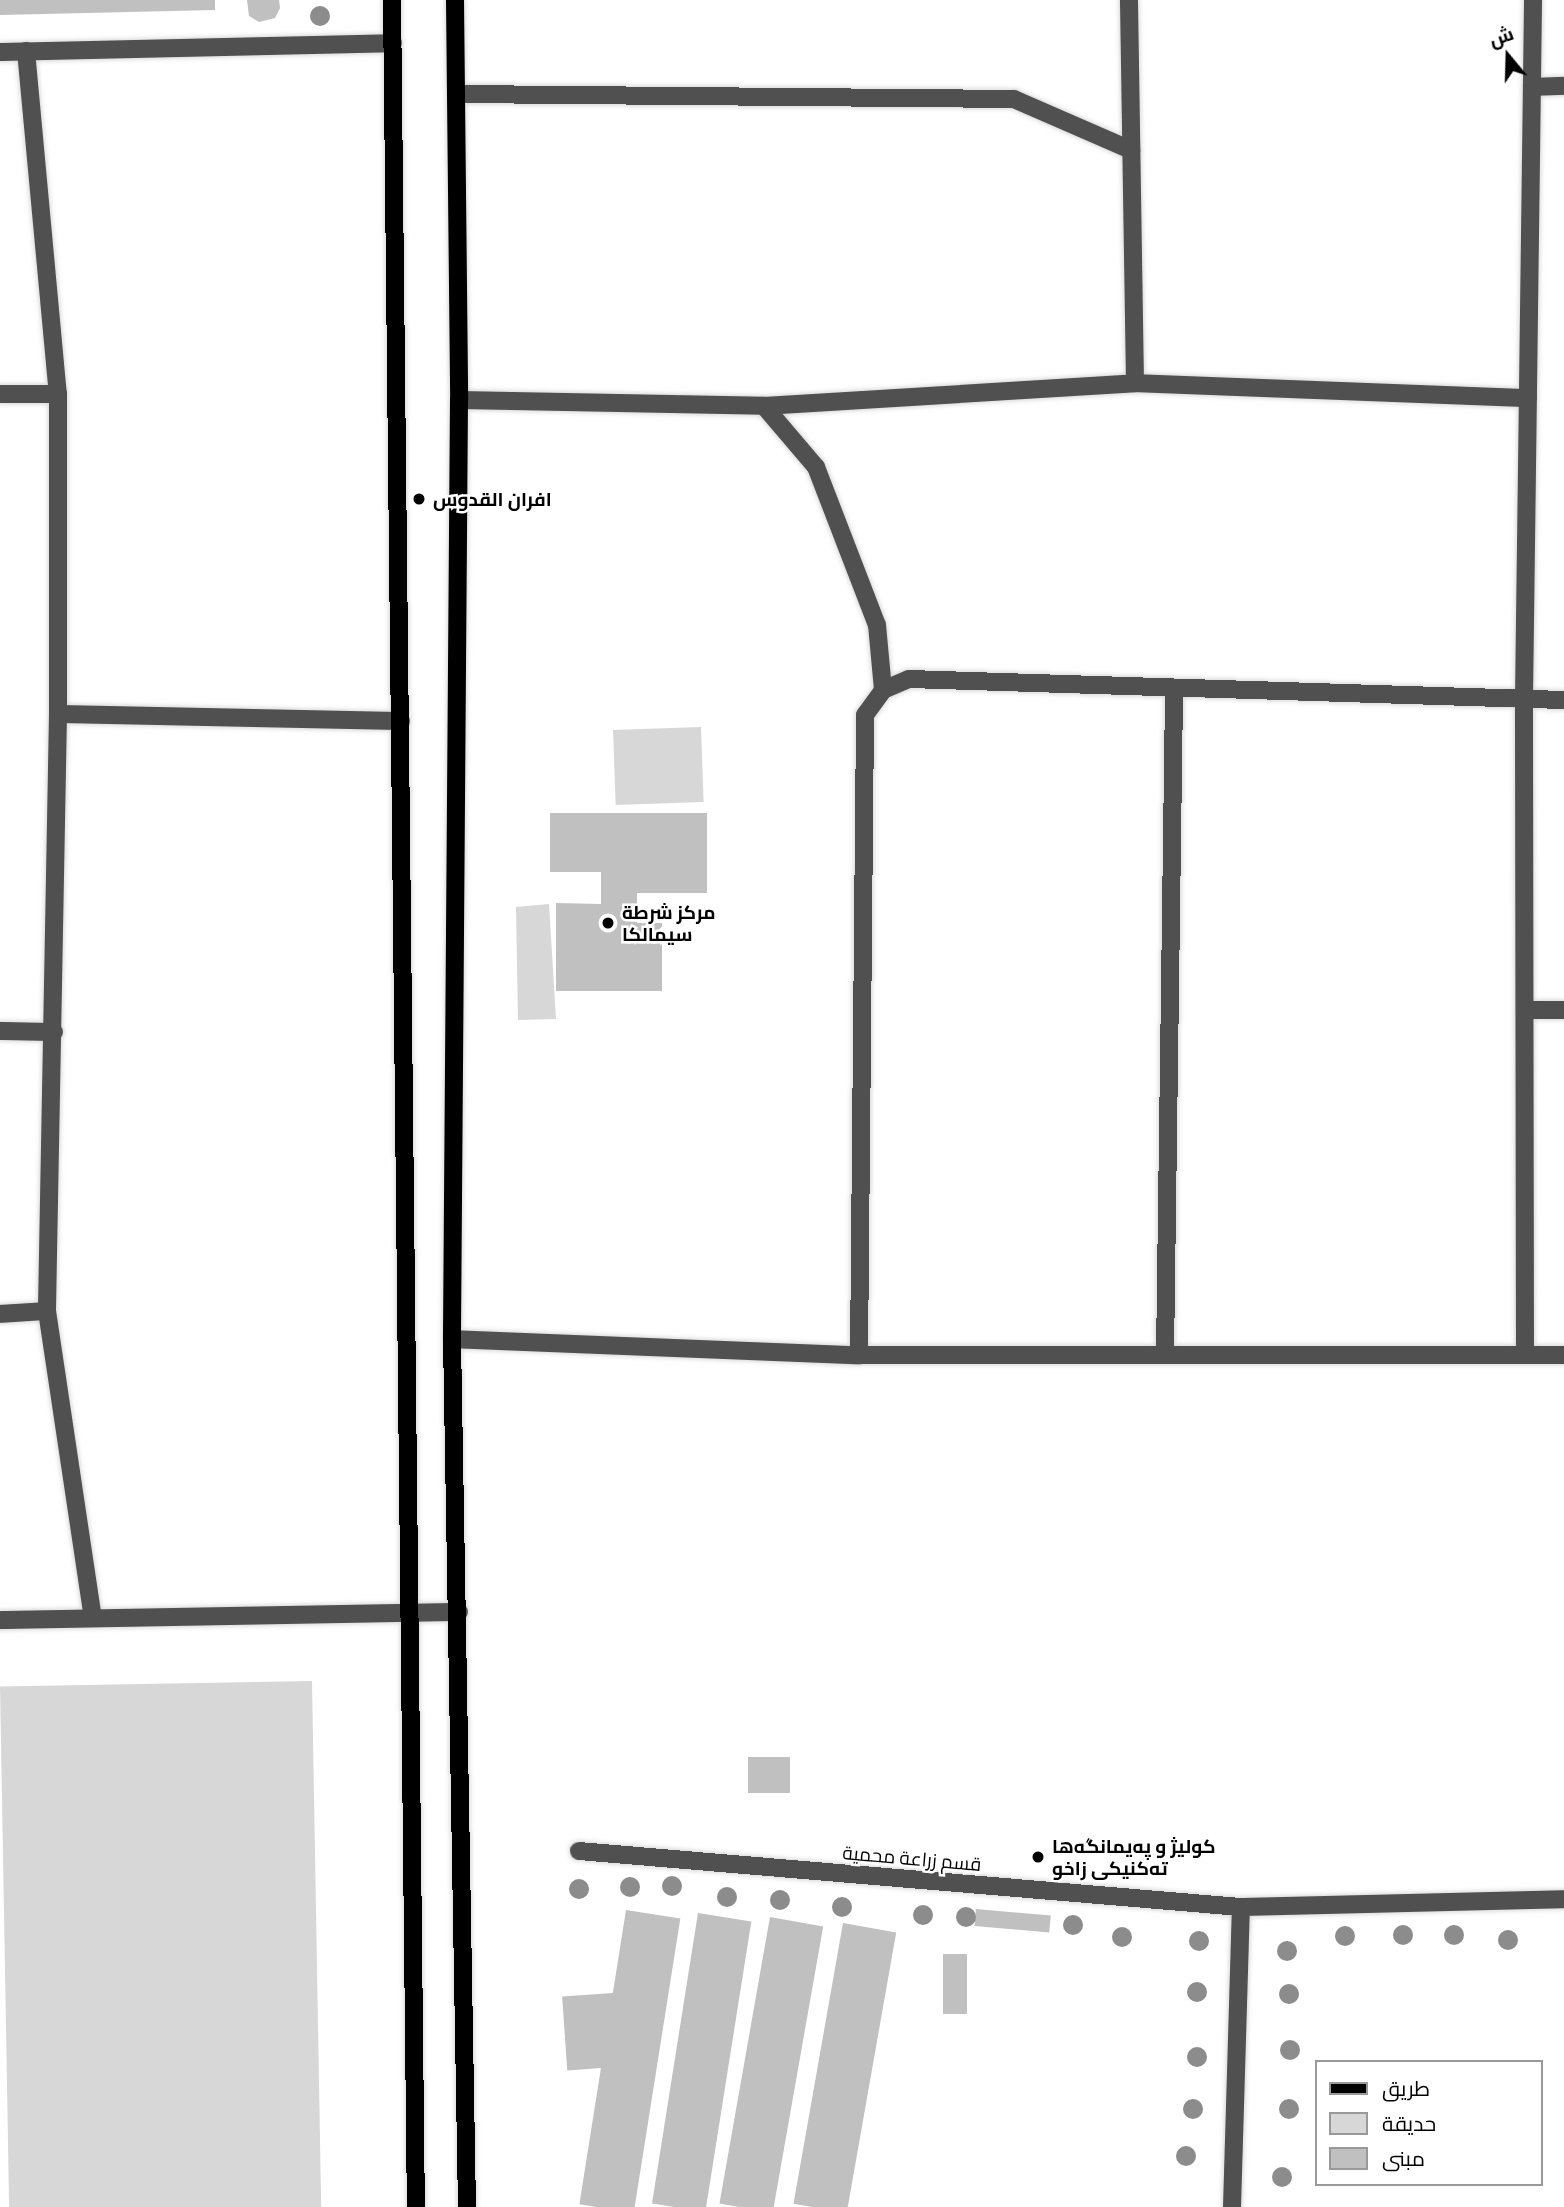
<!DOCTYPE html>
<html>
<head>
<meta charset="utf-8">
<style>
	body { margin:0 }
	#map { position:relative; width:1564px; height:2207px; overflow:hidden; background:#fff; font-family:"Exo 2",Cairo,sans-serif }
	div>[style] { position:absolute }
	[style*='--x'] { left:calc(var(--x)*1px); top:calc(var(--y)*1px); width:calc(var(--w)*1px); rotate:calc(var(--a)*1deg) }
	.green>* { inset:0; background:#d7d7d7; transform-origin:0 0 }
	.building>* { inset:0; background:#c0c0c0; transform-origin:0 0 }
	.roads { filter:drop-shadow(0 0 2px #dbdbdb) drop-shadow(0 0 2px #dbdbdb) }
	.minor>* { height:18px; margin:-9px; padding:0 9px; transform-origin:9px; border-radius:9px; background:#505050 }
	.major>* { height:18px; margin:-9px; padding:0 9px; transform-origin:9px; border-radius:9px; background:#000 }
	.trees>* { width:20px; height:20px; margin:-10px; border-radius:50%; background:#8c8c8c }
	.dots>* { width:19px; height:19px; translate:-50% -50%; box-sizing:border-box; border:4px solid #fff; border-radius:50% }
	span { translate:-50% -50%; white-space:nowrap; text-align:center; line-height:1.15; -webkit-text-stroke:5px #fff; paint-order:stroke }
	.poi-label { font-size:19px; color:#000; font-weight:700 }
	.left { translate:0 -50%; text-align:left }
	.street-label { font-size:19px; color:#000 }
	.legend { position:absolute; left:1315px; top:2060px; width:228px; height:126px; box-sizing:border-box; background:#fff; border:2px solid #999; margin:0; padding:9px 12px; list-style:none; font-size:21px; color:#000 }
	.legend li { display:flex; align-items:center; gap:14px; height:35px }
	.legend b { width:35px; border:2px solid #999 }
	.north { position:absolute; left:1473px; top:21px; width:70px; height:70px; -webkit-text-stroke:5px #fff; paint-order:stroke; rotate:341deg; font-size:19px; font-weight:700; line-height:28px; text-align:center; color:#000 }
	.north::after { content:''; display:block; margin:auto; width:24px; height:32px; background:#000; clip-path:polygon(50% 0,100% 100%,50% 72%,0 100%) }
</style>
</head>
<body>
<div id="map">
	<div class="green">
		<div style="left:701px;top:727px;width:75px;height:88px;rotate:88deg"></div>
		<div style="clip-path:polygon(549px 904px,556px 1019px,518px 1020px,516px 907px)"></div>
		<div style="left:312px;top:1681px;width:526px;height:312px;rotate:89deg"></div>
	</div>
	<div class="building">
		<div style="clip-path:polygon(0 0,215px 0,215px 10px,0 15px)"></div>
		<div style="clip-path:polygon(247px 0,279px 0,280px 8px,275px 18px,259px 22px,249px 16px)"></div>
		<div style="clip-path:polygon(550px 813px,707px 813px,707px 893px,637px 893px,637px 923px,662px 923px,662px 991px,556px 991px,556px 903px,601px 904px,601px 872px,550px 872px)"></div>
		<div style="left:790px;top:1757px;width:36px;height:42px;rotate:90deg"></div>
		<div style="left:976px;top:1909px;width:75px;height:17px;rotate:5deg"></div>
		<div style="left:626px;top:1910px;width:55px;height:298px;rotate:9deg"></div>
		<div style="left:698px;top:1913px;width:54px;height:294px;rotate:9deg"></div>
		<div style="left:770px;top:1917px;width:54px;height:291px;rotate:10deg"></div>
		<div style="left:843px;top:1923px;width:54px;height:285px;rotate:10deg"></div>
		<div style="left:943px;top:1954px;width:24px;height:60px"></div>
		<div style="left:613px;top:1993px;width:74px;height:51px;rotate:86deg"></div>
	</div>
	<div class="roads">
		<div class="minor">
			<div style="--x:26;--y:51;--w:344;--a:84.7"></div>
			<div style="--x:58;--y:394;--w:320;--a:90"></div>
			<div style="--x:58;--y:714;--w:597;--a:91.06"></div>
			<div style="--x:47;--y:1311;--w:310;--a:81.5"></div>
			<div style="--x:0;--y:52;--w:393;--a:-1.3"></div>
			<div style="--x:1532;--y:87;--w:32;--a:-2"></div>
			<div style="--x:456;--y:94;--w:558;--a:0.51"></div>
			<div style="--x:1014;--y:99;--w:128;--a:23.6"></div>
			<div style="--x:1135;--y:383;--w:393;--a:2.2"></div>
			<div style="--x:0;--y:394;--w:58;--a:0"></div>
			<div style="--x:459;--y:400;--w:305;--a:1.1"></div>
			<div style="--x:764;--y:406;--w:372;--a:-3.5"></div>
			<div style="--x:1135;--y:383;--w:383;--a:-90.9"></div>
			<div style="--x:764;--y:406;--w:80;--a:49.6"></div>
			<div style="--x:816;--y:467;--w:169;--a:68.9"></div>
			<div style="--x:877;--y:625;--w:65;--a:84.7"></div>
			<div style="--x:58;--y:714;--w:343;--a:1.2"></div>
			<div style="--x:1527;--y:1010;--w:37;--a:0"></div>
			<div style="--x:0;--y:1031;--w:54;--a:1.1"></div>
			<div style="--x:0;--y:1314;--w:47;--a:-3.7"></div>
			<div style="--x:452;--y:1339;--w:407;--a:2.3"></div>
			<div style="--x:859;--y:1355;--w:705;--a:0"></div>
			<div style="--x:859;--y:1355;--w:640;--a:-89.46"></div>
			<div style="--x:865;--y:715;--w:31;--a:-54"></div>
			<div style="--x:883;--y:690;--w:28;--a:-23"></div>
			<div style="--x:909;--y:679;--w:655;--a:1.84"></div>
			<div style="--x:1165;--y:1355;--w:665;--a:-89.22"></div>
			<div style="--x:1525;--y:1355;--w:656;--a:-90.09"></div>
			<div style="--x:1524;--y:699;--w:699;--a:-89.26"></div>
			<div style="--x:0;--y:1620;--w:459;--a:-1"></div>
			<div style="--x:579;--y:1851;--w:664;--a:4.84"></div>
			<div style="--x:1241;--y:1907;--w:323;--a:-1.4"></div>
			<div style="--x:1232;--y:2207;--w:300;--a:-88.3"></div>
		</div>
		<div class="major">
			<div style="--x:392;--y:0;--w:2207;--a:89.38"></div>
			<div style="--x:455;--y:0;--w:400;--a:89.4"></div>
			<div style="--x:459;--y:400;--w:939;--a:90.43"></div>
			<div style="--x:452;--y:1339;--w:868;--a:89.01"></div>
		</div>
	</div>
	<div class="trees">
		<div style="left:320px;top:16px"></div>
		<div style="left:672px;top:1886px"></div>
		<div style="left:630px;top:1887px"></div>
		<div style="left:579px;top:1889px"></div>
		<div style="left:727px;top:1897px"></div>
		<div style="left:780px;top:1900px"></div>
		<div style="left:842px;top:1907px"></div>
		<div style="left:923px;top:1915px"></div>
		<div style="left:966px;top:1917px"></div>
		<div style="left:1073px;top:1925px"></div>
		<div style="left:1403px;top:1935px"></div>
		<div style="left:1454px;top:1935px"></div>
		<div style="left:1345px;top:1936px"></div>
		<div style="left:1122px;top:1937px"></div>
		<div style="left:1508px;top:1940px"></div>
		<div style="left:1199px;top:1941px"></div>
		<div style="left:1287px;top:1951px"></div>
		<div style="left:1197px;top:1992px"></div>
		<div style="left:1289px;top:1994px"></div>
		<div style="left:1290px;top:2050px"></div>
		<div style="left:1197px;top:2057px"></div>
		<div style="left:1193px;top:2109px"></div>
		<div style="left:1289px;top:2109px"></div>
		<div style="left:1186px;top:2156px"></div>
		<div style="left:1282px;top:2177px"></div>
	</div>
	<div class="dots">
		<div style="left:419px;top:499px;background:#000"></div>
		<div style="left:608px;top:923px;background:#000"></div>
		<div style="left:1038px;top:1857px;background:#000"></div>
	</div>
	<div class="poi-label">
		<span class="left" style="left:433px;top:499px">افران القدوس</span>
		<span class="left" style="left:622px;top:923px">مركز شرطة<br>سيمالكا</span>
		<span class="left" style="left:1052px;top:1857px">كوليژ و په‌يمانگه‌ها<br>ته‌كنيكى زاخو</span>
	</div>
	<div class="street-label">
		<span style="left:912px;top:1858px;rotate:5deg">قسم زراعة محمية</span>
	</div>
	<ul class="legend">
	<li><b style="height:9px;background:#000"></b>طريق</li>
	<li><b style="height:19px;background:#d7d7d7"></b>حديقة</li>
	<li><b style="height:19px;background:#c0c0c0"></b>مبنى</li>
	</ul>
	<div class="north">ش</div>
</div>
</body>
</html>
